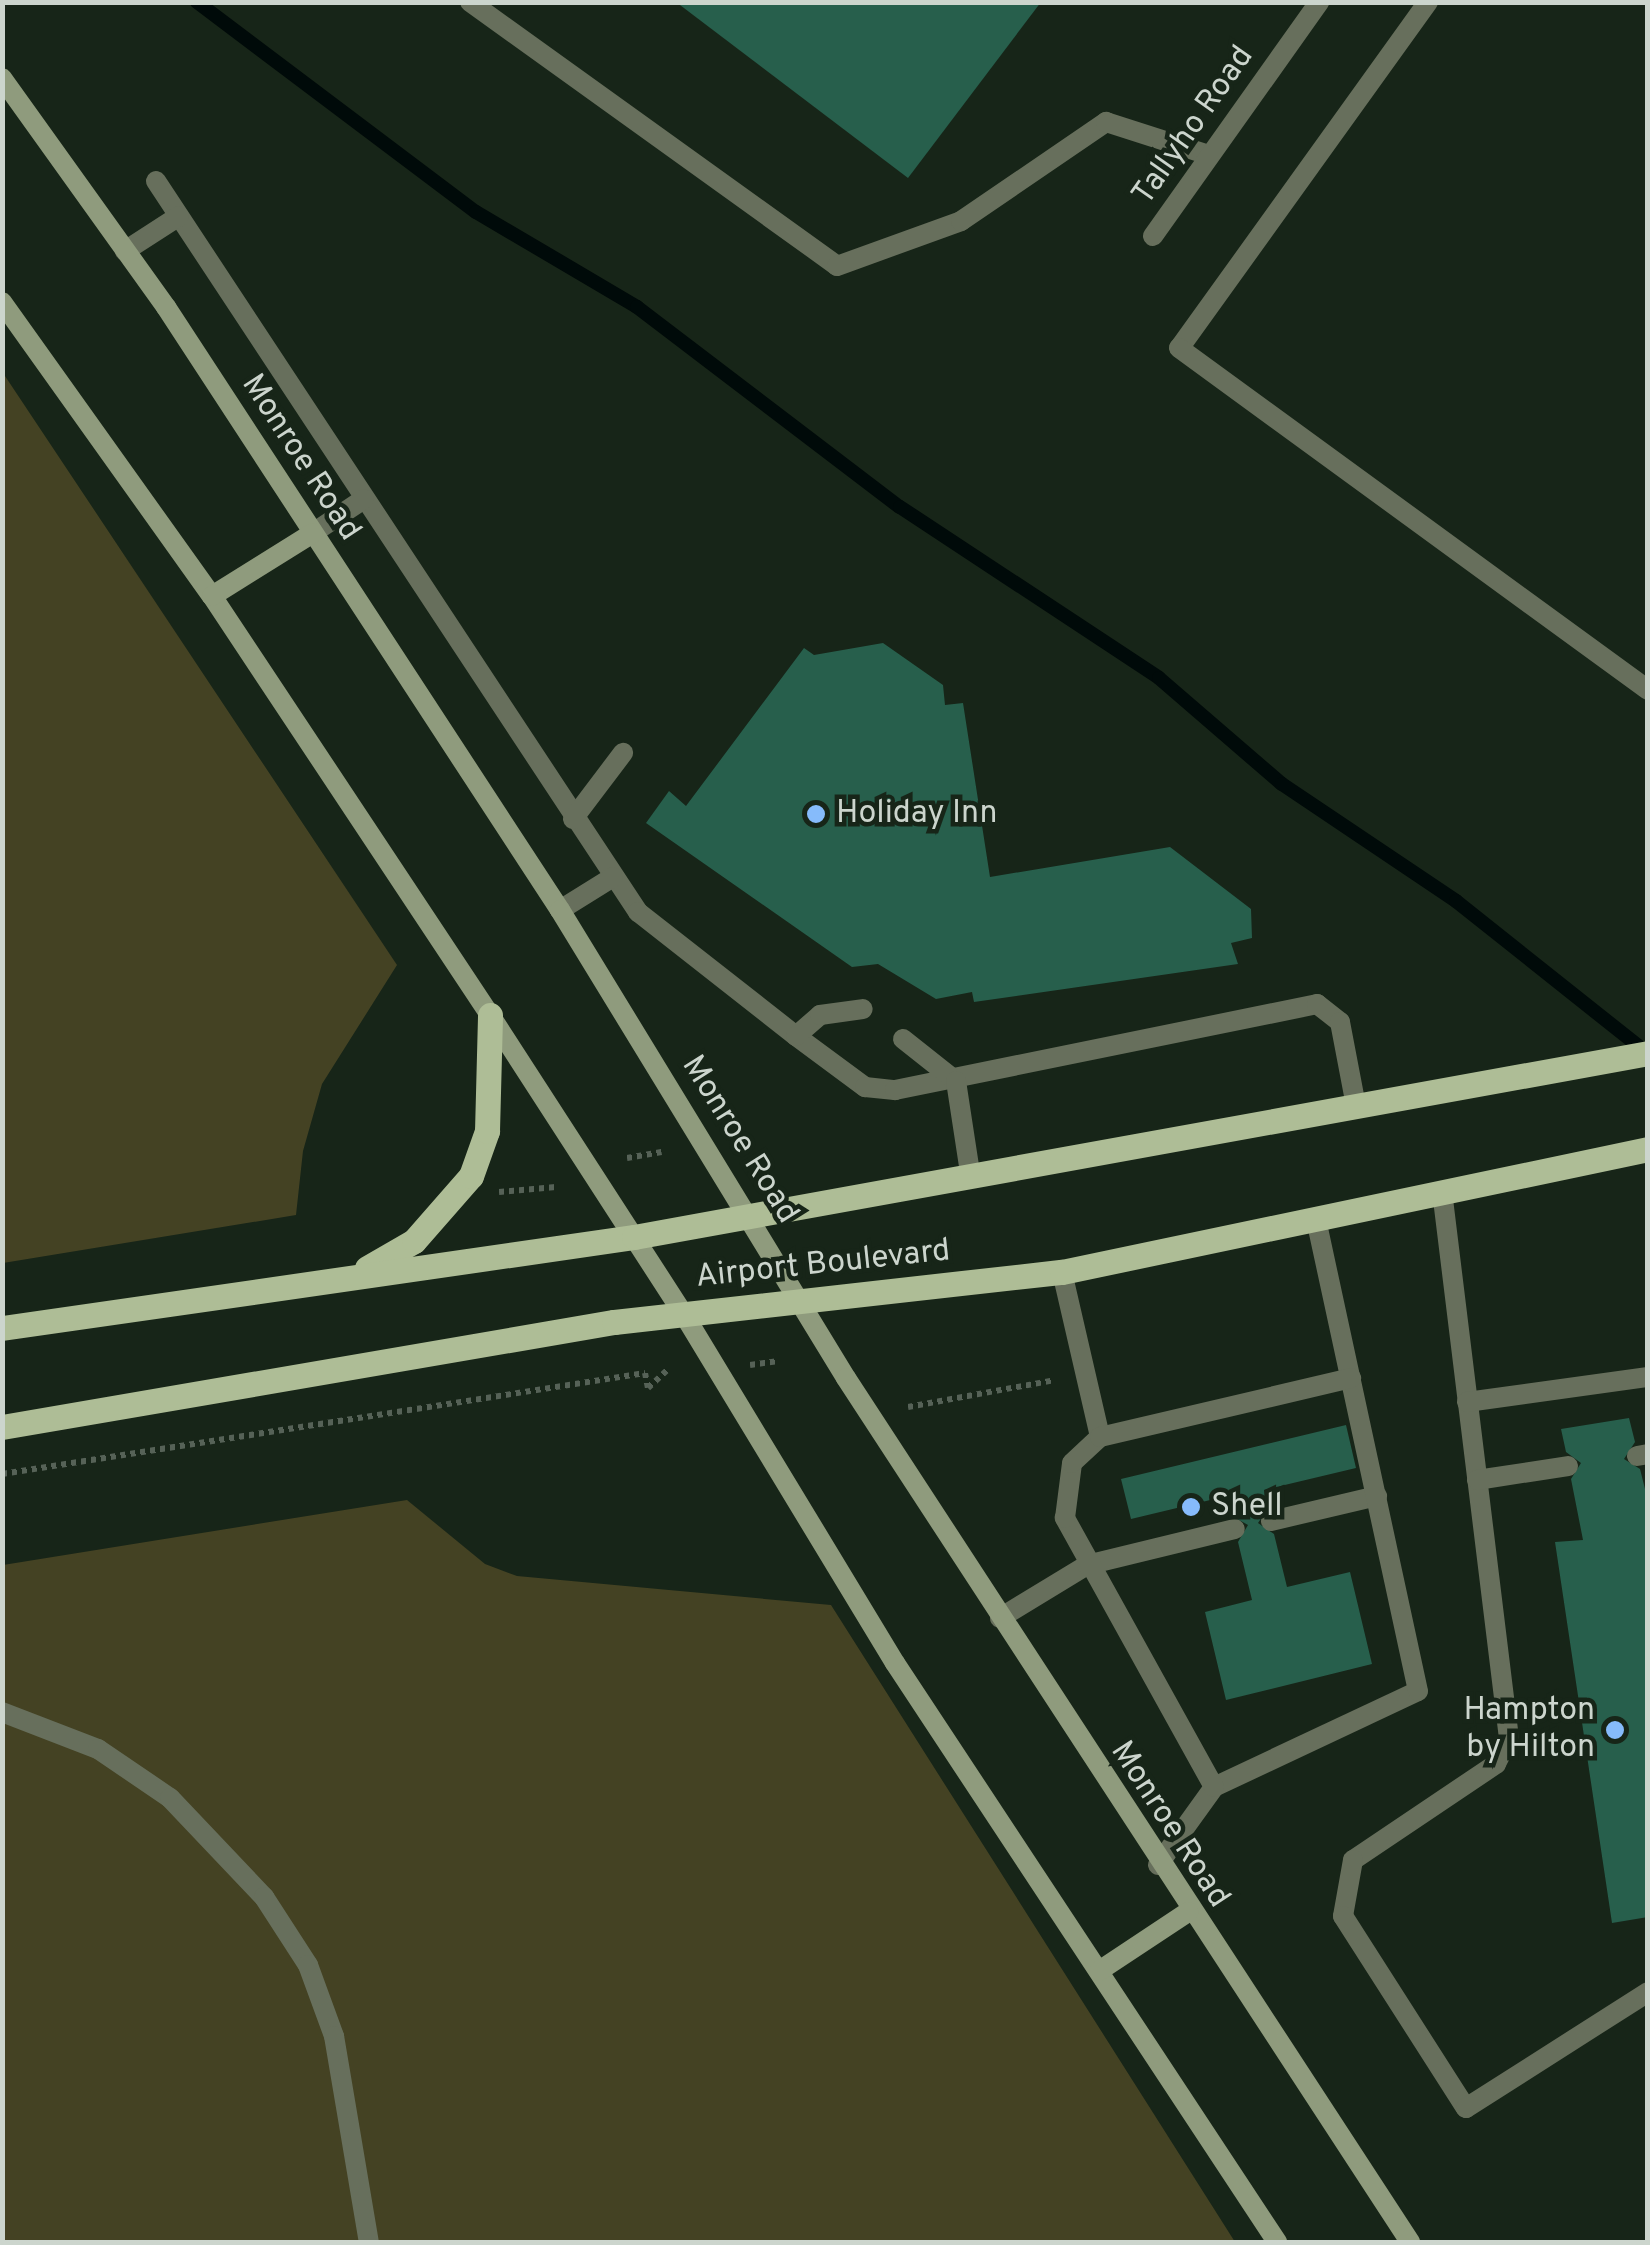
<!DOCTYPE html>
<html>
<head>
<meta charset="utf-8">
<style>
	body { margin:0 }
	#map { position:relative; width:1650px; height:2245px; overflow:hidden; background:#172518; font-family:Overpass,sans-serif }
	div>[style] { position:absolute }
	[style*='--x'] { left:calc(var(--x)*1px); top:calc(var(--y)*1px); width:calc(var(--w)*1px); rotate:calc(var(--a)*1deg) }
	.green>* { inset:0; background:#444223 }
	.stream>* { height:14px; margin:-7px; padding:0 7px; transform-origin:7px; border-radius:7px; background:#000a09 }
	.building>* { inset:0; background:#275f4c }
	.path>* { height:6px; margin-top:-3px; transform-origin:0; background:repeating-linear-gradient(90deg,#566257 0 5px,transparent 0 10px) }
	.lane>* { height:20px; margin:-10px; padding:0 10px; transform-origin:10px; border-radius:10px; background:#676f5c }
	.street>* { height:20px; margin:-10px; padding:0 10px; transform-origin:10px; border-radius:10px; background:#676f5c }
	.secondary>* { height:20px; margin:-10px; padding:0 10px; transform-origin:10px; border-radius:10px; background:#8f9b7d }
	.primary>* { height:25px; margin:-12.5px; padding:0 12.5px; transform-origin:12.5px; border-radius:12.5px; background:#aebd96 }
	.dots>* { width:28px; height:28px; translate:-50% -50%; box-sizing:border-box; border:5px solid #172518; border-radius:50% }
	span { translate:-50% -50%; white-space:nowrap; text-align:center; line-height:1.15; -webkit-text-stroke:9px #172518; paint-order:stroke }
	.street-label { font-size:32px; color:#ccd5cd }
	.poi-label { font-size:32px; color:#ccd5cd }
	.left { translate:0 -50%; text-align:left }
	.right { translate:-100% -50%; text-align:right }
	.frame { position:absolute; inset:0; border:5px solid #ccd5cd; pointer-events:none }
</style>
</head>
<body>
<div id="map">
	<div class="green">
		<div style="clip-path:polygon(3px 373px,397px 965px,322px 1084px,303px 1151px,296px 1215px,3px 1263px)"></div>
		<div style="clip-path:polygon(407px 1500px,485px 1564px,517px 1576px,831px 1605px,1235px 2242px,3px 2242px,3px 1565px)"></div>
	</div>
	<div class="stream">
		<div style="--x:197;--y:2;--w:349;--a:37"></div>
		<div style="--x:476;--y:212;--w:187;--a:30.5"></div>
		<div style="--x:637;--y:307;--w:330;--a:37.3"></div>
		<div style="--x:900;--y:507;--w:310;--a:33.4"></div>
		<div style="--x:1159;--y:678;--w:162;--a:40.8"></div>
		<div style="--x:1282;--y:784;--w:210;--a:33.9"></div>
		<div style="--x:1456;--y:901;--w:244;--a:38.5"></div>
	</div>
	<div class="building">
		<div style="clip-path:polygon(676px 2px,1041px 2px,908px 178px)"></div>
		<div style="clip-path:polygon(883px 643px,943px 685px,945px 705px,963px 703px,990px 877px,1170px 847px,1251px 909px,1252px 938px,1231px 943px,1238px 964px,974px 1002px,972px 992px,936px 999px,878px 964px,852px 967px,646px 823px,669px 791px,686px 806px,804px 648px,814px 655px)"></div>
		<div style="clip-path:polygon(1629px 1418px,1635px 1442px,1624px 1459px,1640px 1469px,1648px 1501px,1648px 1917px,1612px 1923px,1555px 1542px,1583px 1540px,1571px 1479px,1581px 1463px,1566px 1452px,1561px 1429px)"></div>
		<div style="clip-path:polygon(1346px 1425px,1356px 1468px,1264px 1490px,1268px 1508px,1258px 1523px,1274px 1534px,1287px 1587px,1350px 1572px,1372px 1664px,1226px 1700px,1205px 1612px,1252px 1600px,1238px 1542px,1248px 1525px,1232px 1516px,1227px 1496px,1131px 1519px,1121px 1479px)"></div>
	</div>
	<div class="path">
		<div style="--x:627;--y:1158;--w:35;--a:-10"></div>
		<div style="--x:499;--y:1192;--w:57;--a:-5"></div>
		<div style="--x:750;--y:1365;--w:29;--a:-8"></div>
		<div style="--x:908;--y:1407;--w:149;--a:-10.4"></div>
		<div style="--x:2;--y:1474;--w:651;--a:-8.93"></div>
		<div style="--x:645;--y:1373;--w:15;--a:79"></div>
		<div style="--x:648;--y:1388;--w:26;--a:-43"></div>
	</div>
	<div class="lane">
		<div style="--x:470;--y:2;--w:452;--a:35.7"></div>
		<div style="--x:837;--y:266;--w:132;--a:-19.9"></div>
		<div style="--x:961;--y:221;--w:176;--a:-34.3"></div>
		<div style="--x:1106;--y:122;--w:108;--a:17.8"></div>
		<div style="--x:1428;--y:2;--w:426;--a:125.7"></div>
		<div style="--x:1179;--y:348;--w:580;--a:36.1"></div>
		<div style="--x:156;--y:181;--w:876;--a:56.6"></div>
		<div style="--x:638;--y:912;--w:201;--a:38.1"></div>
		<div style="--x:796;--y:1036;--w:86;--a:36.5"></div>
		<div style="--x:865;--y:1087;--w:30;--a:6"></div>
		<div style="--x:895;--y:1090;--w:431;--a:-11.5"></div>
		<div style="--x:1317;--y:1004;--w:29;--a:38"></div>
		<div style="--x:1340;--y:1022;--w:80;--a:79.2"></div>
		<div style="--x:125;--y:251;--w:64;--a:-32.9"></div>
		<div style="--x:313;--y:533;--w:61;--a:-33.7"></div>
		<div style="--x:573;--y:819;--w:83;--a:-52.9"></div>
		<div style="--x:560;--y:910;--w:62;--a:-31.9"></div>
		<div style="--x:796;--y:1036;--w:32;--a:-41"></div>
		<div style="--x:820;--y:1015;--w:43;--a:-7.9"></div>
		<div style="--x:903;--y:1039;--w:68;--a:38.4"></div>
		<div style="--x:956;--y:1081;--w:92;--a:81.3"></div>
		<div style="--x:1442;--y:1191;--w:551;--a:83.02"></div>
		<div style="--x:1509;--y:1738;--w:29;--a:117"></div>
		<div style="--x:1496;--y:1764;--w:172;--a:146.1"></div>
		<div style="--x:1353;--y:1860;--w:57;--a:100.1"></div>
		<div style="--x:1343;--y:1916;--w:228;--a:57.4"></div>
		<div style="--x:1466;--y:2108;--w:216;--a:-32.5"></div>
		<div style="--x:1062;--y:1272;--w:169;--a:77"></div>
		<div style="--x:1467;--y:1402;--w:183;--a:-7.9"></div>
		<div style="--x:1637;--y:1456;--w:11;--a:-10"></div>
		<div style="--x:1477;--y:1480;--w:92;--a:-8.7"></div>
		<div style="--x:1271;--y:1521;--w:109;--a:-13.3"></div>
		<div style="--x:1000;--y:1618;--w:102;--a:-31.3"></div>
		<div style="--x:1087;--y:1565;--w:152;--a:-13.7"></div>
		<div style="--x:2;--y:1712;--w:103;--a:21.1"></div>
		<div style="--x:98;--y:1749;--w:87;--a:34.2"></div>
		<div style="--x:170;--y:1798;--w:137;--a:46.5"></div>
		<div style="--x:264;--y:1897;--w:81;--a:57.1"></div>
		<div style="--x:308;--y:1965;--w:76;--a:69.9"></div>
		<div style="--x:334;--y:2036;--w:209;--a:80.4"></div>
		<div style="--x:1214;--y:1787;--w:225;--a:-25.2"></div>
		<div style="--x:1418;--y:1691;--w:484;--a:-102.2"></div>
		<div style="--x:1158;--y:1865;--w:96;--a:-54.3"></div>
		<div style="--x:1214;--y:1787;--w:308;--a:-119"></div>
		<div style="--x:1065;--y:1518;--w:55;--a:-82.7"></div>
		<div style="--x:1072;--y:1463;--w:38;--a:-43"></div>
		<div style="--x:1100;--y:1437;--w:258;--a:-13.2"></div>
	</div>
	<div class="street">
		<div style="--x:1153;--y:236;--w:287;--a:-54.6"></div>
	</div>
	<div class="secondary">
		<div style="--x:2;--y:78;--w:282;--a:54.4"></div>
		<div style="--x:166;--y:307;--w:720;--a:56.84"></div>
		<div style="--x:560;--y:910;--w:548;--a:58.57"></div>
		<div style="--x:846;--y:1378;--w:1032;--a:56.86"></div>
		<div style="--x:2;--y:302;--w:361;--a:54.5"></div>
		<div style="--x:212;--y:596;--w:503;--a:56.44"></div>
		<div style="--x:490;--y:1015;--w:355;--a:57.1"></div>
		<div style="--x:683;--y:1313;--w:409;--a:58.8"></div>
		<div style="--x:895;--y:1663;--w:694;--a:56.58"></div>
		<div style="--x:212;--y:596;--w:119;--a:-32"></div>
		<div style="--x:1099;--y:1971;--w:107;--a:-33.5"></div>
	</div>
	<div class="primary">
		<div style="--x:367;--y:1268;--w:54;--a:-29.9"></div>
		<div style="--x:414;--y:1241;--w:86;--a:-48.8"></div>
		<div style="--x:471;--y:1176;--w:48;--a:-70.4"></div>
		<div style="--x:487;--y:1131;--w:116;--a:-88.5"></div>
		<div style="--x:2;--y:1328;--w:639;--a:-8.19"></div>
		<div style="--x:634;--y:1237;--w:1031;--a:-10.28"></div>
		<div style="--x:2;--y:1427;--w:621;--a:-9.74"></div>
		<div style="--x:614;--y:1322;--w:451;--a:-6.4"></div>
		<div style="--x:1062;--y:1272;--w:599;--a:-11.85"></div>
	</div>
	<div class="dots">
		<div style="left:816px;top:814px;background:#86bbfb"></div>
		<div style="left:1191px;top:1507px;background:#86bbfb"></div>
		<div style="left:1615px;top:1730px;background:#86bbfb"></div>
	</div>
	<div class="street-label">
		<span style="left:1194px;top:126px;rotate:-55deg">Tallyho Road</span>
		<span style="left:300px;top:458px;rotate:57deg">Monroe Road</span>
		<span style="left:739px;top:1140px;rotate:58deg">Monroe Road</span>
		<span style="left:823px;top:1265px;rotate:-6deg">Airport Boulevard</span>
		<span style="left:1169px;top:1825px;rotate:57deg">Monroe Road</span>
	</div>
	<div class="poi-label">
		<span class="left" style="left:836px;top:814px">Holiday Inn</span>
		<span class="left" style="left:1211px;top:1507px">Shell</span>
		<span class="right" style="left:1595px;top:1730px">Hampton<br>by Hilton</span>
	</div>
	<div class="frame"></div>
</div>
</body>
</html>
